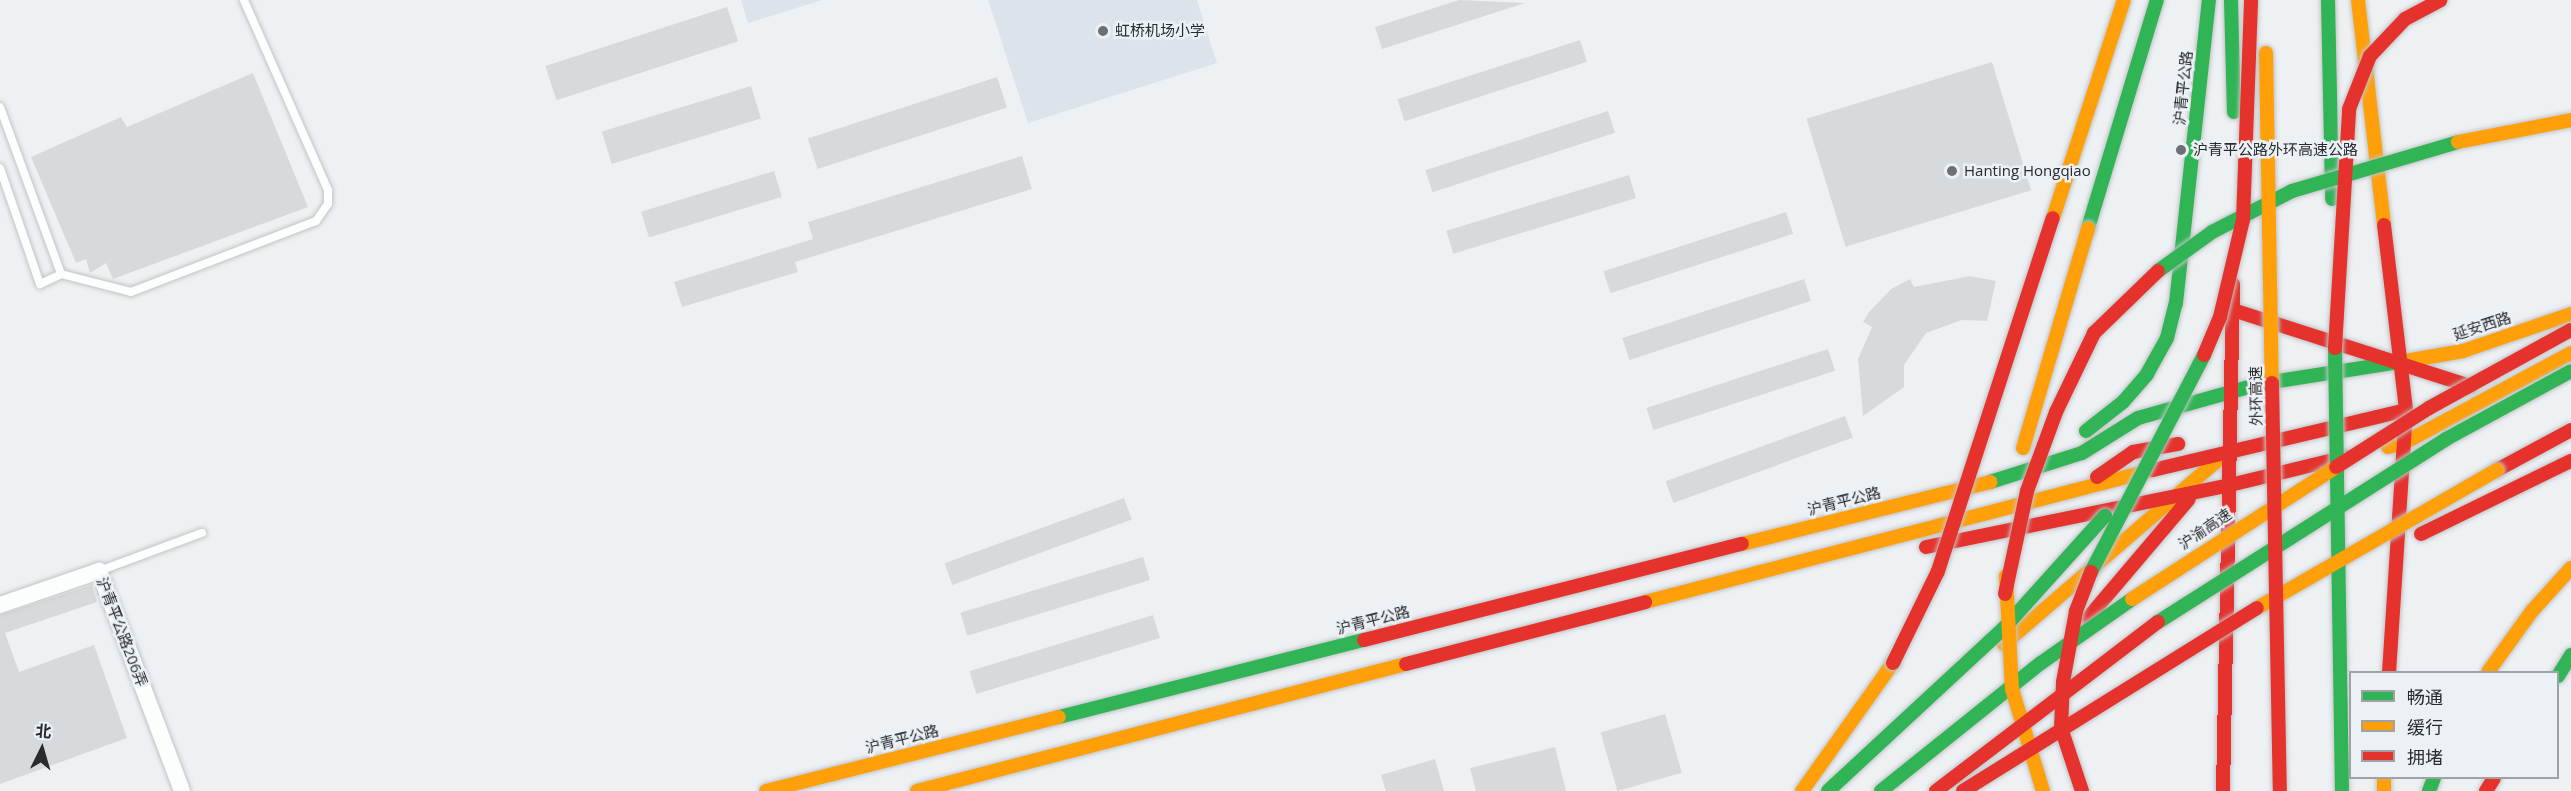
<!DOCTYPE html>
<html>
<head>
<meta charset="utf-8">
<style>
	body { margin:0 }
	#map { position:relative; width:2571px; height:791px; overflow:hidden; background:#eef1f4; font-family:"Open Sans","Noto Sans SC",sans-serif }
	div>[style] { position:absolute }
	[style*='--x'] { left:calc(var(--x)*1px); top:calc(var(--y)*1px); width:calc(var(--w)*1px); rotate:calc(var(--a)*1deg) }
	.built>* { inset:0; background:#dde3ea }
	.building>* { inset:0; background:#d7dadc; transform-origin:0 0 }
	.roads { filter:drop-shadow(0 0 2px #c2c4c6) drop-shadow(0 0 2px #c2c4c6) }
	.lane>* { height:8px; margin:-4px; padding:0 4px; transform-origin:4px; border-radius:4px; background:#fcfdfd }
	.street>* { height:16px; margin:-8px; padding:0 8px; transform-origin:8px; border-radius:8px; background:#fcfdfd }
	.fast>* { height:14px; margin:-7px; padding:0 7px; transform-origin:7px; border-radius:7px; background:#30b455 }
	.slow>* { height:14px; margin:-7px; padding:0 7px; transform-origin:7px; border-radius:7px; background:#ff9f0a }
	.jam>* { height:14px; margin:-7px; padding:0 7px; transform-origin:7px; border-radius:7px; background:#e5322d }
	.bridges { filter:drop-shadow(0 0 2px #c2c4c6) drop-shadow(0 0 2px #c2c4c6) }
	.fast-bridge>* { height:14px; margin:-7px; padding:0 7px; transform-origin:7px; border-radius:7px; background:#30b455 }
	.slow-bridge>* { height:14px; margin:-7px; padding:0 7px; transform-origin:7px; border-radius:7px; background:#ff9f0a }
	.jam-bridge>* { height:14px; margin:-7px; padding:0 7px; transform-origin:7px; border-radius:7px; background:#e5322d }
	.dots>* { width:16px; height:16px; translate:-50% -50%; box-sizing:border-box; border:3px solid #ecf1f6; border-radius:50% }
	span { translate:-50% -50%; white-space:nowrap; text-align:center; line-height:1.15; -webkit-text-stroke:5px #ecf1f6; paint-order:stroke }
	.poi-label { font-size:15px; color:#2a2b2d }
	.left { translate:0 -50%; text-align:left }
	.street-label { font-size:15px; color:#2a2b2d }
	.legend { position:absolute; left:2349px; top:671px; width:210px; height:108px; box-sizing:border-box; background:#ecf1f6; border:2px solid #9ea2a6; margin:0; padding:8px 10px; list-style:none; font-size:18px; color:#2a2b2d }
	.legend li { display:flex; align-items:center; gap:12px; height:30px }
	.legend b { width:30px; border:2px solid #9ea2a6 }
	.north { position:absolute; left:12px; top:719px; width:60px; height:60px; -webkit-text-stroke:4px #ecf1f6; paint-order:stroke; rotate:5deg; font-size:16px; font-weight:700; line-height:24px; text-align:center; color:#2a2b2d }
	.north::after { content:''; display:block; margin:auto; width:21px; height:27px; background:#2a2b2d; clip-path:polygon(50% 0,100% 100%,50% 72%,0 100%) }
</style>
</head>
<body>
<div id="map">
	<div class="built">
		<div style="clip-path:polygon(741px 0,822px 0,748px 23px)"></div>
		<div style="clip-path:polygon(988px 0,1197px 0,1217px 63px,1028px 123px)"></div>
	</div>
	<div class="building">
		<div style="clip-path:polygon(1459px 0,1525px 3px,1382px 49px,1375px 27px)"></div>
		<div style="left:727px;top:7px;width:36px;height:191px;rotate:72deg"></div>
		<div style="left:1580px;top:40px;width:23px;height:192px;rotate:72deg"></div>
		<div style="left:1992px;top:62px;width:134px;height:194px;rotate:73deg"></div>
		<div style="clip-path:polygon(253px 73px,308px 207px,113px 279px,106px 263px,90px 273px,86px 259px,76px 263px,31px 157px,121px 117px,127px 127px)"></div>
		<div style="left:997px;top:77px;width:32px;height:199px;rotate:72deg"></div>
		<div style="left:751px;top:86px;width:34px;height:156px;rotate:73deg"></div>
		<div style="left:1608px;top:111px;width:23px;height:192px;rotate:72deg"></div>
		<div style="clip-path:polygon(1022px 156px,1032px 189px,795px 262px,798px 272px,682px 307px,674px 282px,813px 239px,808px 222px)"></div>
		<div style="left:774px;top:171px;width:27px;height:139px;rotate:73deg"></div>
		<div style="left:1629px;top:175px;width:24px;height:191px;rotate:73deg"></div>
		<div style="left:1786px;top:212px;width:23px;height:192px;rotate:72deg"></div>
		<div style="clip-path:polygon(1970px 276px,1996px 281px,1987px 321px,1962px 320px,1926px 333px,1904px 365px,1904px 387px,1863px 416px,1858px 359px,1872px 327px,1863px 322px,1869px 312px,1891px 289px,1910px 279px,1914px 287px)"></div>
		<div style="left:1804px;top:279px;width:23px;height:191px;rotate:72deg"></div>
		<div style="left:1828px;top:349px;width:23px;height:191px;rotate:72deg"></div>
		<div style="left:1845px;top:416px;width:23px;height:191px;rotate:70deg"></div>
		<div style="left:1124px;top:498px;width:23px;height:191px;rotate:70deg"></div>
		<div style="left:1143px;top:557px;width:24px;height:191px;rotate:73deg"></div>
		<div style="clip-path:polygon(92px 585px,97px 602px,5px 633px,19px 672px,94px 645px,127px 738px,0 784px,0 615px)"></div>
		<div style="left:1153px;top:615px;width:24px;height:192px;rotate:73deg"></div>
		<div style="left:1665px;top:714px;width:61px;height:67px;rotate:74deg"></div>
		<div style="clip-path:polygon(1555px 747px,1566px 791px,1476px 791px,1470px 768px)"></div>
		<div style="clip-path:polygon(1435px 759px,1444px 791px,1386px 791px,1381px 775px)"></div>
	</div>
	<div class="roads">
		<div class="lane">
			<div style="--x:0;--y:107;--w:178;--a:69.9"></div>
			<div style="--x:0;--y:168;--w:123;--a:71"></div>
			<div style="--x:40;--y:284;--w:23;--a:-25"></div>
			<div style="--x:61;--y:274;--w:72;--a:14.4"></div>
			<div style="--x:131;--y:292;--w:198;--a:-21"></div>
			<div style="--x:316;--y:221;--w:21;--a:-55"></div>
			<div style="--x:328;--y:204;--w:14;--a:-90"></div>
			<div style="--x:328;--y:190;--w:208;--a:-113.9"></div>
			<div style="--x:99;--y:571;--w:110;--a:-20.3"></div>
		</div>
		<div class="street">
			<div style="--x:0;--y:605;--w:105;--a:-19"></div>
			<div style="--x:99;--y:571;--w:235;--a:69.3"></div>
		</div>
		<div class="fast">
			<div style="--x:2231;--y:0;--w:112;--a:88.5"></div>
			<div style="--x:2328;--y:0;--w:199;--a:88.8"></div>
			<div style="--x:2088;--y:228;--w:238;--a:-73.2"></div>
			<div style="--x:2086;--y:431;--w:47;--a:-38.1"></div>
			<div style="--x:2123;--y:402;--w:37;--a:-49"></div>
			<div style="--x:2147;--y:374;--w:41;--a:-60.9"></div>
			<div style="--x:2167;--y:338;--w:36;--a:-76"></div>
			<div style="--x:2176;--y:303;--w:305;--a:-83.8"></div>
			<div style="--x:1990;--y:482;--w:96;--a:-17.5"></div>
			<div style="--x:2082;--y:453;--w:66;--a:-32"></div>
			<div style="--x:2138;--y:418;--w:126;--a:-15.7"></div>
			<div style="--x:2259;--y:384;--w:143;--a:-8.9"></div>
			<div style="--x:2558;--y:676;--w:25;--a:-58"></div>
			<div style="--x:1059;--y:717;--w:315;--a:-14.2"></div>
			<div style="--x:2429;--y:791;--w:14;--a:-69"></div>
		</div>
		<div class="slow">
			<div style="--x:2358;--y:0;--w:226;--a:83.4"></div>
			<div style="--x:2400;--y:362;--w:64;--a:-9.9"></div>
			<div style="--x:2463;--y:351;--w:114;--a:-18.9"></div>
			<div style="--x:2388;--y:447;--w:16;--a:-14"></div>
			<div style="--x:2404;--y:443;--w:190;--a:-28.3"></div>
			<div style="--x:1742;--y:544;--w:256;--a:-14"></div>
			<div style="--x:1645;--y:602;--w:525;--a:-14.57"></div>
			<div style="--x:2004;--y:644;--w:294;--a:-40.7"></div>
			<div style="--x:2488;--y:672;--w:75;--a:-54.2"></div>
			<div style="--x:2532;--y:611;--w:58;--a:-47.8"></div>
			<div style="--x:2384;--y:778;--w:13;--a:90"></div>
			<div style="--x:766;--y:791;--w:302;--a:-14.2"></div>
			<div style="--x:917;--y:791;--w:505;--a:-14.56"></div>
			<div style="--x:1802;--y:791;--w:157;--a:-54.6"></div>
		</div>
		<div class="jam">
			<div style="--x:2384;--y:225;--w:186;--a:83.2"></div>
			<div style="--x:2406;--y:410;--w:263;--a:93.7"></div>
			<div style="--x:2233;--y:310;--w:249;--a:17.8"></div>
			<div style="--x:2153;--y:470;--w:260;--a:-13.3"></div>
			<div style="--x:2497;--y:470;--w:84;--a:-28.4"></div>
			<div style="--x:2097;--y:477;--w:44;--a:-34.8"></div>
			<div style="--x:2133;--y:452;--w:46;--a:-10.1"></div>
			<div style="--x:2230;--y:485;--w:119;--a:-13.6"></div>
			<div style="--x:1926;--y:547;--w:310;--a:-11.5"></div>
			<div style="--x:2082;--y:625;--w:165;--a:-49.7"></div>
			<div style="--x:1364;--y:640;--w:390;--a:-14.3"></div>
			<div style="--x:1406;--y:664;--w:247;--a:-14.5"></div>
			<div style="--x:2223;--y:791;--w:507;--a:-88.87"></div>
			<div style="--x:2486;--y:791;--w:15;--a:-58"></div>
		</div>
	</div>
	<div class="bridges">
		<div class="fast-bridge">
			<div style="--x:2158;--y:271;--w:67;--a:-35.8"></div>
			<div style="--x:2212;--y:232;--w:90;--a:-27.1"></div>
			<div style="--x:2292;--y:191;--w:173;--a:-16.4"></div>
			<div style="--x:2335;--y:348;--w:443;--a:89.1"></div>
			<div style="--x:2091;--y:572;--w:245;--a:-62.5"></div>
			<div style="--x:2158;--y:622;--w:341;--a:-32.4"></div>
			<div style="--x:2446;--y:439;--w:142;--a:-28.5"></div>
			<div style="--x:1828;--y:791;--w:240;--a:-42.8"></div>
			<div style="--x:2004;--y:628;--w:151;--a:-48"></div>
			<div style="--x:1881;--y:791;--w:205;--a:-38.7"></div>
			<div style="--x:2041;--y:663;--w:111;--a:-35.1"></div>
		</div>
		<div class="slow-bridge">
			<div style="--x:2266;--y:53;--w:330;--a:89"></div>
			<div style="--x:2458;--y:142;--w:115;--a:-11"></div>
			<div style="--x:2053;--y:218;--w:229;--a:-72"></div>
			<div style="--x:2023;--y:448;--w:229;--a:-73.5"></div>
			<div style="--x:2006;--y:576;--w:113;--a:87"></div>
			<div style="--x:2012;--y:689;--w:107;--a:73.1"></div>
			<div style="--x:2132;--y:599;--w:243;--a:-32.9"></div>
			<div style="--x:2257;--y:608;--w:277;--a:-29.9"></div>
		</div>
		<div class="jam-bridge">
			<div style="--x:2335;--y:348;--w:239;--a:-86.6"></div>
			<div style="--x:2349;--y:109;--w:57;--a:-68.4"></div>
			<div style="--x:2370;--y:56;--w:51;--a:-46.6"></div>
			<div style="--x:2405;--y:19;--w:40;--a:-28"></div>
			<div style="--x:2204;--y:355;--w:41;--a:-67.2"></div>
			<div style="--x:2220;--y:317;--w:100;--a:-76.7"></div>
			<div style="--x:2243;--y:220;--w:220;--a:-87.9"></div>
			<div style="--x:2272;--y:383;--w:408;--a:88.9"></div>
			<div style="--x:2336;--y:467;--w:110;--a:-32.4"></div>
			<div style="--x:2429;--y:408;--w:162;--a:-28.8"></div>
			<div style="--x:2421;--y:534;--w:167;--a:-26"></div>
			<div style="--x:2005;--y:594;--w:105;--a:-77.9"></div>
			<div style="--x:2027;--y:491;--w:84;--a:-69.8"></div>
			<div style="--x:2056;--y:412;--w:88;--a:-64.3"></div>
			<div style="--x:2094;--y:333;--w:89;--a:-44.1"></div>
			<div style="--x:1893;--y:663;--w:102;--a:-63.9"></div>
			<div style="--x:1938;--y:571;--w:371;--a:-72"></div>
			<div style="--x:1936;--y:791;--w:279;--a:-37.3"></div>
			<div style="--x:1963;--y:791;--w:346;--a:-31.9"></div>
			<div style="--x:2082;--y:791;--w:66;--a:-108.4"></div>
			<div style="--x:2061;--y:728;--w:46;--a:-87.5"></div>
			<div style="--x:2063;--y:682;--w:72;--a:-79.6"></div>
			<div style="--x:2076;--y:611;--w:42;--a:-69"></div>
		</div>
	</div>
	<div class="dots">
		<div style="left:1103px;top:31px;background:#6f7073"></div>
		<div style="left:2181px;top:150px;background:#6f7073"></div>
		<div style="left:1952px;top:171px;background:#6f7073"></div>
	</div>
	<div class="poi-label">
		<span class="left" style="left:1115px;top:31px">虹桥机场小学</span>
		<span class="left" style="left:2193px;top:150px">沪青平公路外环高速公路</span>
		<span class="left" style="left:1964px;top:171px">Hanting Hongqiao</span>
	</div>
	<div class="street-label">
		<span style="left:2183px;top:88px;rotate:-84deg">沪青平公路</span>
		<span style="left:2482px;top:326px;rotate:-18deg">延安西路</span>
		<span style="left:2256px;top:396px;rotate:-91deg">外环高速</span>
		<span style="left:1844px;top:501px;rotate:-14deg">沪青平公路</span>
		<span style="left:2205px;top:529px;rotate:-34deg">沪渝高速</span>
		<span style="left:1373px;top:620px;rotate:-14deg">沪青平公路</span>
		<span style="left:122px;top:632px;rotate:69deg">沪青平公路206弄</span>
		<span style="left:902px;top:739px;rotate:-14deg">沪青平公路</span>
	</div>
	<ul class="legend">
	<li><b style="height:8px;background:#30b455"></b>畅通</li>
	<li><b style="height:8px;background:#ff9f0a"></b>缓行</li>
	<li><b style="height:8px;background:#e5322d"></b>拥堵</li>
	</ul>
	<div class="north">北</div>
</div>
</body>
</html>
